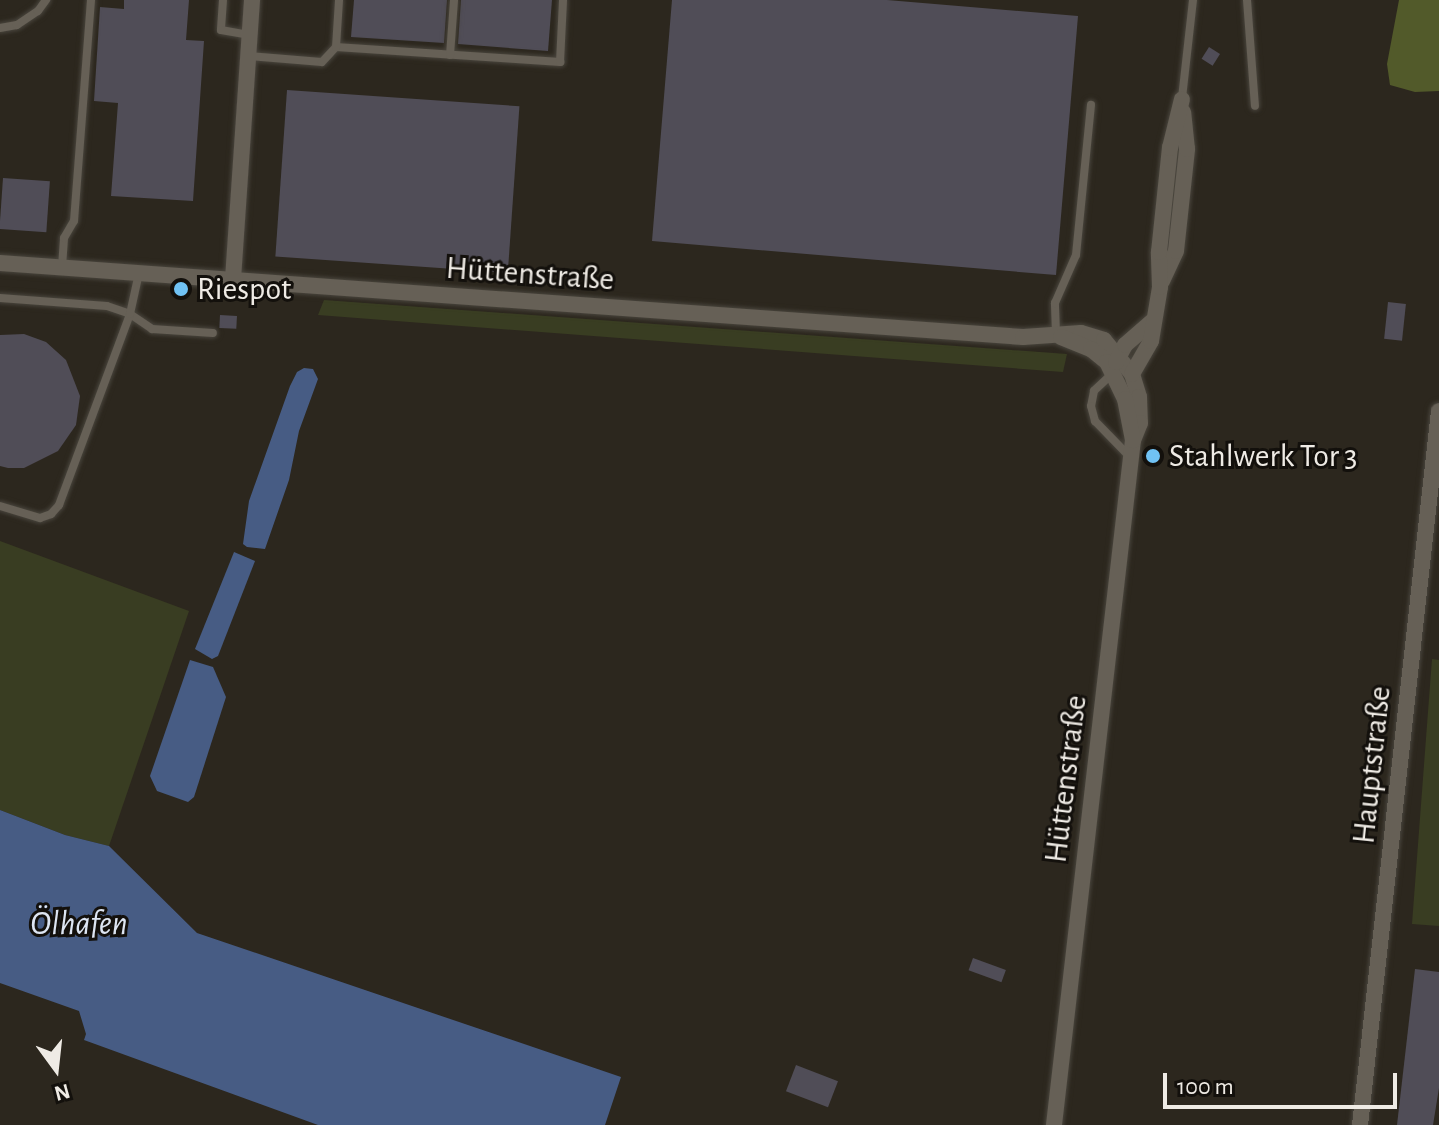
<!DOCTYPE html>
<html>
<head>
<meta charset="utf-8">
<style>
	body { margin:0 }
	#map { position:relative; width:1439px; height:1125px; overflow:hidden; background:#2c271e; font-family:"Alegreya Sans",sans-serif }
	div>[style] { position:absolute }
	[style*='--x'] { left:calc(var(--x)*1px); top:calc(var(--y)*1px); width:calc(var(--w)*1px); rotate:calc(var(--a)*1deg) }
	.green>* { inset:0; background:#393d22 }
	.forest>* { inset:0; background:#525a2a }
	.water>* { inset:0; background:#475c84 }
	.building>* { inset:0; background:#504d57; transform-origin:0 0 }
	.roads { filter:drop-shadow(0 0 2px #49453d) drop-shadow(0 0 2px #49453d) }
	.service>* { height:8px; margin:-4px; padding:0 4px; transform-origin:4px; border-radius:4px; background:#666056 }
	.minor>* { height:16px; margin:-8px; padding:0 8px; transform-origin:8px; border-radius:8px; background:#666056 }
	.dots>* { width:22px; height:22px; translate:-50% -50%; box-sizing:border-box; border:4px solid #13100c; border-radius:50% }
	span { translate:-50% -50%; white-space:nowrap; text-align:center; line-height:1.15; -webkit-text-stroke:6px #13100c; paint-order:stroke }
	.street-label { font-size:32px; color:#efebe5 }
	.poi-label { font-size:32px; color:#efebe5 }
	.left { translate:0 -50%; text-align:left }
	.water-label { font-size:34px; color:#dde5f2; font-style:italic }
	.north { position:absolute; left:16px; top:1029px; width:80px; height:80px; -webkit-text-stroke:6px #13100c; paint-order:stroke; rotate:165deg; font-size:22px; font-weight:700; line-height:32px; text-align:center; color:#efebe5 }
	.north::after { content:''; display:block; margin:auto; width:28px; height:36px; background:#efebe5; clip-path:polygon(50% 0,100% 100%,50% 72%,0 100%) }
	.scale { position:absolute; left:1163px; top:1073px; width:234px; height:36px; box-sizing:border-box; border:4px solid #efebe5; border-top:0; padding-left:10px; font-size:24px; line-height:28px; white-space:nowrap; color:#efebe5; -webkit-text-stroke:6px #13100c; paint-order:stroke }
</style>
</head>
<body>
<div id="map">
	<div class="green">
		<div style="clip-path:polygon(324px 300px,1067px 354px,1063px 372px,318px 315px)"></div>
		<div style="clip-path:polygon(0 541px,189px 611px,109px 846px,65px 835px,0 810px)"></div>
		<div style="clip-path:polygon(1432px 659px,1439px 660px,1439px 926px,1412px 924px)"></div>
	</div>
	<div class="forest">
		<div style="clip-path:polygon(1399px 0,1439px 0,1439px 91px,1415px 92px,1390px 85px,1387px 64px)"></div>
	</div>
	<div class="water">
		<div style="clip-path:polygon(304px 368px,313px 369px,318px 379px,299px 431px,289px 480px,265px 549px,247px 547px,243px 544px,249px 501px,290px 386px,297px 372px)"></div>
		<div style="clip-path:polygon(234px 552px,255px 561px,218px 656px,212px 659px,195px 649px)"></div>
		<div style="clip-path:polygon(190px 660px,213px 667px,226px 697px,194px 797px,188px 802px,157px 791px,150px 776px)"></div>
		<div style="clip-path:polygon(0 810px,65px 835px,109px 846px,197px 933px,621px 1077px,605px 1125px,318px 1125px,84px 1040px,86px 1034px,79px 1011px,0 983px)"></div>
	</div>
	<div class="building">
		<div style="clip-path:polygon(124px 0,189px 0,186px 40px,204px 41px,193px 201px,111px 196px,118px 103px,94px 101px,100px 7px,124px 9px)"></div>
		<div style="clip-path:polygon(354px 0,447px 0,444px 43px,351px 37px)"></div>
		<div style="clip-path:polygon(461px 0,552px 0,548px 51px,458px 44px)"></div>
		<div style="clip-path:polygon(672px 0,887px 0,1078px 16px,1056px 275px,652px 241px)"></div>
		<div style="left:1209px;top:47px;width:13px;height:14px;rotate:32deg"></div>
		<div style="left:287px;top:90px;width:233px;height:167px;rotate:4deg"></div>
		<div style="left:3px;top:178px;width:47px;height:51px;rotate:4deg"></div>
		<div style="left:1388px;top:302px;width:18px;height:37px;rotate:6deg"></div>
		<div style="left:220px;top:315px;width:17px;height:13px;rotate:3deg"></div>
		<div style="clip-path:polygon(24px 334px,46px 342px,66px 360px,80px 396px,76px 425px,58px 451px,24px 468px,8px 468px,0 466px,0 335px)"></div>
		<div style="left:973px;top:958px;width:35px;height:13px;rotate:20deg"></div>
		<div style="clip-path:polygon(1415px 969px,1439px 972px,1439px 1088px,1433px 1125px,1397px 1125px)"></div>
		<div style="left:796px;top:1065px;width:45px;height:28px;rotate:21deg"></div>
	</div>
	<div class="roads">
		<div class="service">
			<div style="--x:223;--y:0;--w:30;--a:94"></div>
			<div style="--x:221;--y:30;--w:28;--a:10"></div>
			<div style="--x:1247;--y:0;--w:106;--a:85.7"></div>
			<div style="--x:0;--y:28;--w:17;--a:-10"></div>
			<div style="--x:17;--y:25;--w:25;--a:-34"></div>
			<div style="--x:38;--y:11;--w:14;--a:-54"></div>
			<div style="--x:336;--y:47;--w:225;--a:3.8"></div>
			<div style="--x:560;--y:62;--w:62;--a:-87.2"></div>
			<div style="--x:450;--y:55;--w:55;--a:-85.8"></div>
			<div style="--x:249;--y:56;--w:73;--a:4.7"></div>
			<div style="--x:322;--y:62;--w:21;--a:-47"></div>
			<div style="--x:336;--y:47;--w:47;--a:-86.3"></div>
			<div style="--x:1182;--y:98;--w:99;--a:-83.6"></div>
			<div style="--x:62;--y:267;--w:29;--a:-86"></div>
			<div style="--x:64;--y:238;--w:20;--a:-60"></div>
			<div style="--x:74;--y:221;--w:222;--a:-85.6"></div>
			<div style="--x:0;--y:298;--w:107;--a:4.3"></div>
			<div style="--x:107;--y:306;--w:24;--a:19"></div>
			<div style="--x:130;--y:314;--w:27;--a:34"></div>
			<div style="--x:152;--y:329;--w:61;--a:3.8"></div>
			<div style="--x:1056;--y:334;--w:31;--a:-92"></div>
			<div style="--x:1055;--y:303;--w:52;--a:-66.4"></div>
			<div style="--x:1076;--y:255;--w:151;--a:-84.3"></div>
			<div style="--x:1113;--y:373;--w:26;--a:137"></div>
			<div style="--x:1094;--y:391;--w:15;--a:101"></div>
			<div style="--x:1091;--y:406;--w:16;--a:75"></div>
			<div style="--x:1095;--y:421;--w:49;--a:45.8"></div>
			<div style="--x:0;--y:506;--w:42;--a:16.7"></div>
			<div style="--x:40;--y:518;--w:12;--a:-20"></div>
			<div style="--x:51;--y:514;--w:12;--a:-48"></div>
			<div style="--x:59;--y:505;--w:204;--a:-69.6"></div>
			<div style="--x:130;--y:314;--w:42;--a:-77.6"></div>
		</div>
		<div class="minor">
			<div style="--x:0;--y:263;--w:1026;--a:4.14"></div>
			<div style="--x:1023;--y:337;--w:58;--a:-3.9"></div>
			<div style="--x:1081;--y:333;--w:24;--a:17"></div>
			<div style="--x:1104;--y:340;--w:44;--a:50.5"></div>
			<div style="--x:1132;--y:374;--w:24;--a:73"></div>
			<div style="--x:1139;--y:397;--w:26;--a:88"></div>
			<div style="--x:1140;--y:423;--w:18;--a:112"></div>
			<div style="--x:1133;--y:440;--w:690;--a:96.58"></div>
			<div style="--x:233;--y:279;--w:280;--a:-86.1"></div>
			<div style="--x:1162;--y:281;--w:33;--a:-65"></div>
			<div style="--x:1176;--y:251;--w:103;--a:-83.8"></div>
			<div style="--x:1187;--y:149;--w:37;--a:-96"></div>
			<div style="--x:1061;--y:337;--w:32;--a:22"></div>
			<div style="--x:1091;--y:349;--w:21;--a:39"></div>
			<div style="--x:1107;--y:362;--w:41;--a:64.1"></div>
			<div style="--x:1125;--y:399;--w:42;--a:79"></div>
			<div style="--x:1116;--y:362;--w:19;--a:-62"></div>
			<div style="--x:1125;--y:345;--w:38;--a:-41"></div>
			<div style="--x:1132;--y:374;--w:38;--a:-60"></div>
			<div style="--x:1151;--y:341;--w:55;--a:-80.5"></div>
			<div style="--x:1160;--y:287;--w:35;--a:-92"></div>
			<div style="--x:1159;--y:252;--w:105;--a:-84"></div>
			<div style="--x:1170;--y:148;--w:50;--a:-76.2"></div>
			<div style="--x:1360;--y:1125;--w:718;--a:-83.69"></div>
		</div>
	</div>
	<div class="dots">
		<div style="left:181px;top:289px;background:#70c2f4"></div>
		<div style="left:1153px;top:456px;background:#70c2f4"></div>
	</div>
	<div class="street-label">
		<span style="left:530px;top:274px;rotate:4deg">Hüttenstraße</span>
		<span style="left:1372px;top:765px;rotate:-84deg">Hauptstraße</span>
		<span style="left:1066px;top:779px;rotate:-83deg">Hüttenstraße</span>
	</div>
	<div class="poi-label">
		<span class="left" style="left:197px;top:289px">Riespot</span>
		<span class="left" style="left:1169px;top:456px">Stahlwerk Tor 3</span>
	</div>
	<div class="water-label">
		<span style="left:79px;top:925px">Ölhafen</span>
	</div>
	<div class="north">N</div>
	<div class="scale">100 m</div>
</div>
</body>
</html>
